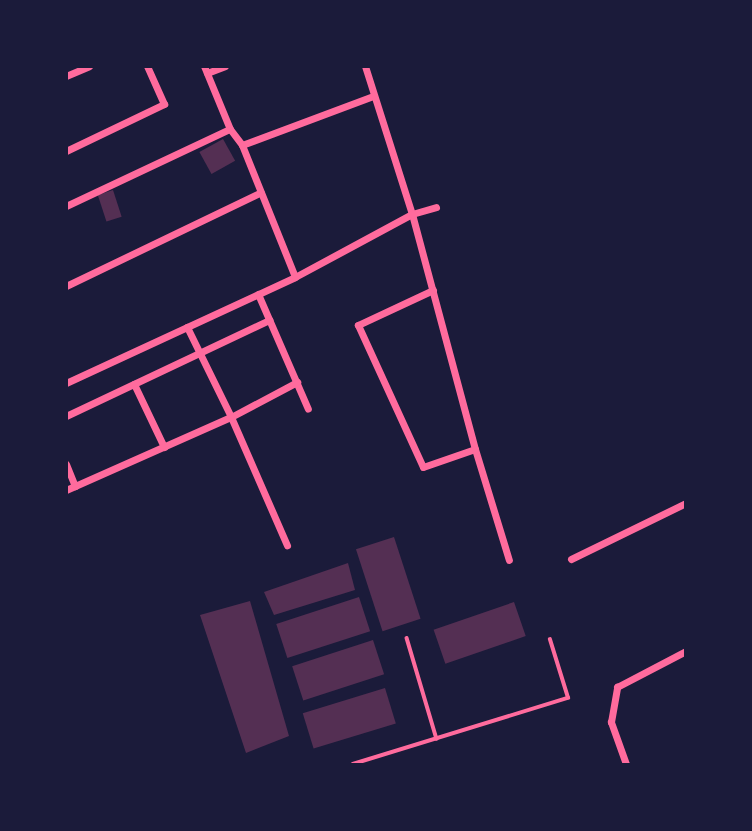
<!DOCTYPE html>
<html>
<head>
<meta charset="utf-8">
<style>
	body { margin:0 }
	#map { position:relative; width:752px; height:831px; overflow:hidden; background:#1b1b3a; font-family:"Playfair Display",serif }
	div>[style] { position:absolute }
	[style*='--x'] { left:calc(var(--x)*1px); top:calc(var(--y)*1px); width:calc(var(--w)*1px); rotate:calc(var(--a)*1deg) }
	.building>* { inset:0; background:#542f53; transform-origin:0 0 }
	.service>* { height:3.5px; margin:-1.75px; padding:0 1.75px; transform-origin:1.75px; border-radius:1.75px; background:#ff6b9d }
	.minor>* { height:7px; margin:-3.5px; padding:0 3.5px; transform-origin:3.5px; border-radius:3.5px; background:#ff6b9d }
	span { translate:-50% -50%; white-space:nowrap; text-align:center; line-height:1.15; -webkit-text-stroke:6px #1b1b3a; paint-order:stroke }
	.frame { position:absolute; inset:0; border:68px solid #1b1b3a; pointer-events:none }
</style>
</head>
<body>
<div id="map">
	<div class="building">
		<div style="left:223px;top:139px;width:25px;height:27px;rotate:61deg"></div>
		<div style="left:113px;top:190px;width:28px;height:16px;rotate:72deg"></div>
		<div style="left:394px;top:537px;width:86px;height:40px;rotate:72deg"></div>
		<div style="clip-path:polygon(348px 563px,355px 590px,274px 615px,264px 592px)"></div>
		<div style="left:359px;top:597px;width:36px;height:87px;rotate:72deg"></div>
		<div style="clip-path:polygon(250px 601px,289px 736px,246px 753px,200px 615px)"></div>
		<div style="left:514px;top:602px;width:36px;height:85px;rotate:71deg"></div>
		<div style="left:373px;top:640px;width:36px;height:85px;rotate:72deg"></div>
		<div style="left:385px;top:688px;width:37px;height:86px;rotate:73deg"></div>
	</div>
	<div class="service">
		<div style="--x:407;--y:638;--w:105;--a:73.5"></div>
		<div style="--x:353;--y:764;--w:225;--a:-17.1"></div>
		<div style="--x:568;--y:698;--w:61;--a:-107.2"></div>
	</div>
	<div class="minor">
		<div style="--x:204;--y:66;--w:68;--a:67.6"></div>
		<div style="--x:230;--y:129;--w:20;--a:53"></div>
		<div style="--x:242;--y:145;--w:142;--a:68.1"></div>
		<div style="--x:365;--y:66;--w:155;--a:72.4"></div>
		<div style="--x:412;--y:214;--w:243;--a:75"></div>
		<div style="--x:475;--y:449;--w:116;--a:73"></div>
		<div style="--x:207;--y:73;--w:19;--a:-21"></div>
		<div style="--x:66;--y:76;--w:25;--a:-23"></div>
		<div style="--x:242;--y:145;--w:140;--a:-20.5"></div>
		<div style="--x:66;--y:151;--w:109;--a:-25.6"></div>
		<div style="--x:164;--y:104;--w:42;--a:-114.1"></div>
		<div style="--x:66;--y:206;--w:181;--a:-25.2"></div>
		<div style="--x:66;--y:286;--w:216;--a:-25.7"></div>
		<div style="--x:433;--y:290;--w:83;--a:155"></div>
		<div style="--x:358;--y:325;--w:156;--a:65.4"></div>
		<div style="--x:423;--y:467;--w:55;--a:-19.1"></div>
		<div style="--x:258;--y:294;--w:125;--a:66.5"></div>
		<div style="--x:187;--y:327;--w:100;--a:63.9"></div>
		<div style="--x:231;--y:417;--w:140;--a:66.4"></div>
		<div style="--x:66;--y:383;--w:252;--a:-24.8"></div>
		<div style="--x:295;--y:277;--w:133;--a:-28.3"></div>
		<div style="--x:412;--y:214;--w:25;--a:-16"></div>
		<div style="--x:134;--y:384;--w:70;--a:64.5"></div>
		<div style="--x:66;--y:416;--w:225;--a:-25.3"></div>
		<div style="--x:66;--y:464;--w:24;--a:68"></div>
		<div style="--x:66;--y:490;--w:180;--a:-23.9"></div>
		<div style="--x:231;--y:417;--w:75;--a:-27.9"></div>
		<div style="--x:571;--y:559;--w:128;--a:-26"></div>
		<div style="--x:626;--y:764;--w:45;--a:-109.7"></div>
		<div style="--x:611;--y:722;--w:36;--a:-80"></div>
		<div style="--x:617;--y:687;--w:78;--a:-27.6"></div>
	</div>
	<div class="frame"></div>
</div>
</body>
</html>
